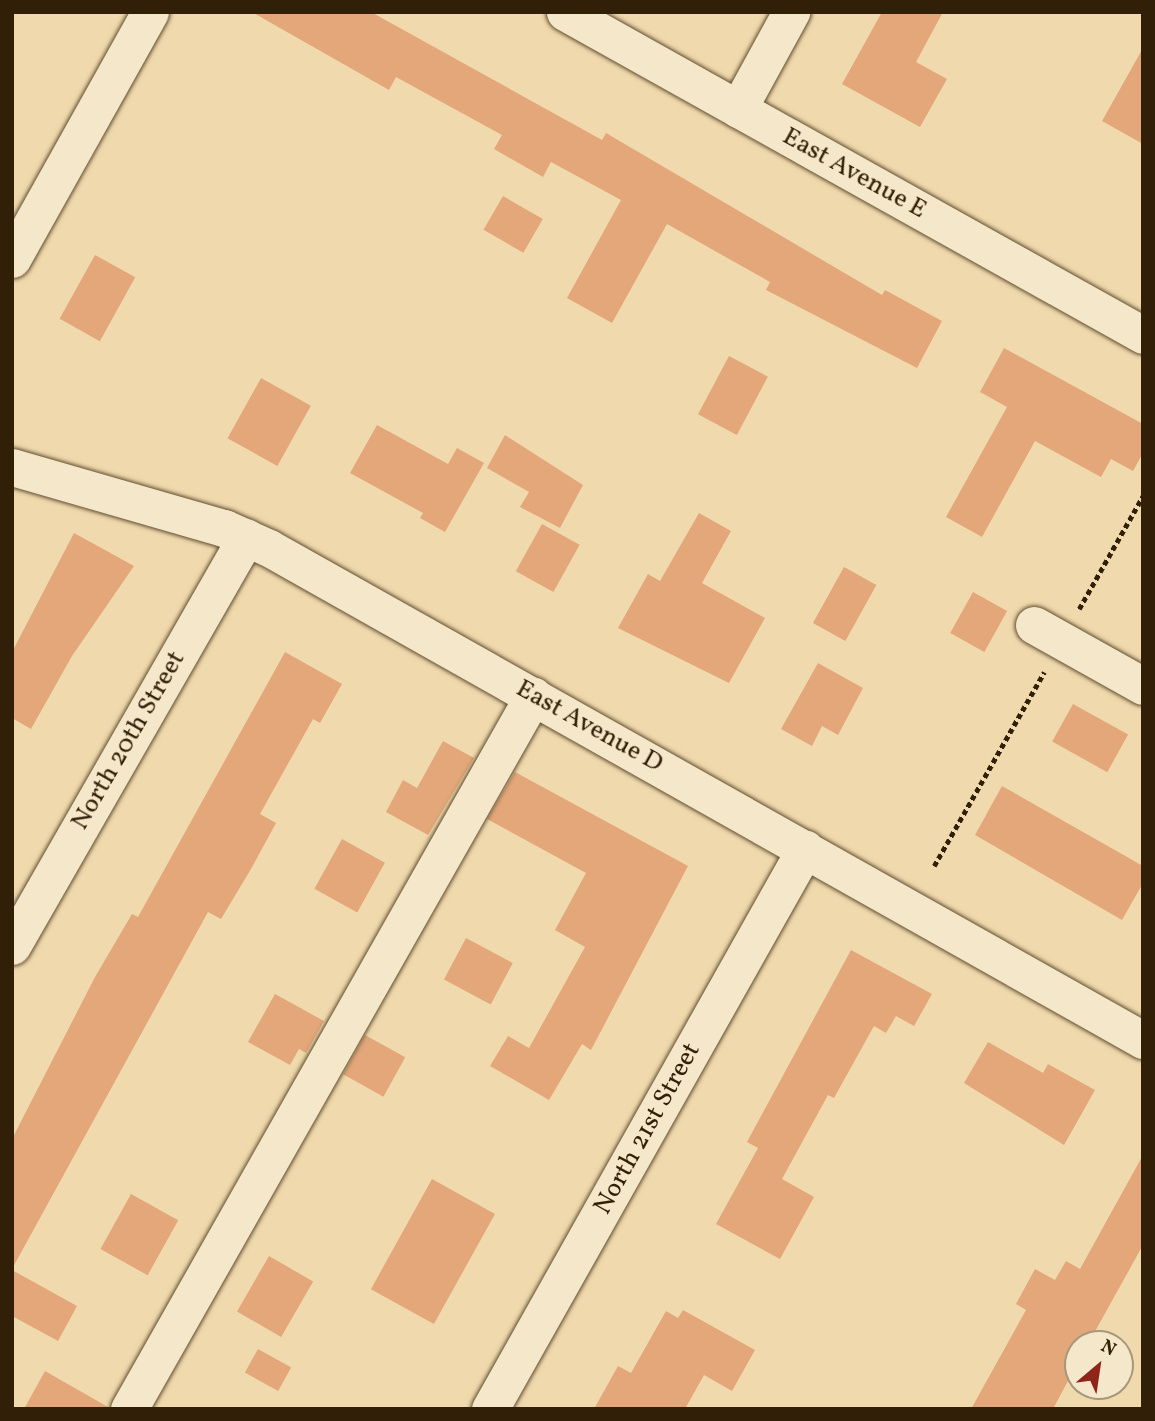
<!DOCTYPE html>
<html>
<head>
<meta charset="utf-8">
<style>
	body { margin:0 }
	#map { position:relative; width:1155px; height:1421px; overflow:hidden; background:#f0daad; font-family:Vollkorn,serif }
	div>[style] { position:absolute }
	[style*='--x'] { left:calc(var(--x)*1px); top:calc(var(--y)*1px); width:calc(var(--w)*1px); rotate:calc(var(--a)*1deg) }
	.building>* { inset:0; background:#e3a779; transform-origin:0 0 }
	.path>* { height:4.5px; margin-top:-2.25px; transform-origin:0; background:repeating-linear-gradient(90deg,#321f08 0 5px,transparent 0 8.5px) }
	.roads { filter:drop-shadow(0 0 2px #624e31) drop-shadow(0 0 2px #624e31) }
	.minor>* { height:37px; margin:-18.5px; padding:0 18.5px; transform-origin:18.5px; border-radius:18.5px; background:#f5e7ca }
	span { translate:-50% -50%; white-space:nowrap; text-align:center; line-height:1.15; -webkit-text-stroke:7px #f5e7ca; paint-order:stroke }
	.street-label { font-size:26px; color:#321f08 }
	.frame { position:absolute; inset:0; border:14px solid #321f08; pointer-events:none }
	.north { position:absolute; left:1064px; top:1330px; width:70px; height:70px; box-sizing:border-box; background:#f5e7ca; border:2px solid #a7977c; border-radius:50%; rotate:29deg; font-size:19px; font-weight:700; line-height:28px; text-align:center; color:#321f08 }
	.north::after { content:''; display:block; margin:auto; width:24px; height:32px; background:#8f2418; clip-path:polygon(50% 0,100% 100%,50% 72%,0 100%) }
</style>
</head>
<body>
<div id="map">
	<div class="building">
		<div style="clip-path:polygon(252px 12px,371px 12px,602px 140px,606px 133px,882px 295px,885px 290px,942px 321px,917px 368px,766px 290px,770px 282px,667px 224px,612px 323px,567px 298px,621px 200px,551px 162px,543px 177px,494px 149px,502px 135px,396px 77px,389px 90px)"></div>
		<div style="clip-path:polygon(882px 12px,943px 12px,916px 62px,947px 79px,920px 127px,842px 84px)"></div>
		<div style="clip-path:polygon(1143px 48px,1143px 144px,1102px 121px)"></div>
		<div style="left:503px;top:196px;width:46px;height:39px;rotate:30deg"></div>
		<div style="left:95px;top:255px;width:46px;height:73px;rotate:29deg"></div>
		<div style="clip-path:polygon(1004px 348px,1143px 424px,1143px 453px,1133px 471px,1111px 459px,1101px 477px,1035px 441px,982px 537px,946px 517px,1007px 407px,980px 392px)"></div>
		<div style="left:729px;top:356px;width:44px;height:66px;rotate:28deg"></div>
		<div style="left:261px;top:378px;width:57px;height:69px;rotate:29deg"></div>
		<div style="clip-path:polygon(377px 425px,448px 464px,457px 448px,484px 463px,445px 532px,420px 518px,423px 513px,350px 473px)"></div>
		<div style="clip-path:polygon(505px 435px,583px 485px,560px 528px,520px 507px,529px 492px,487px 468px)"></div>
		<div style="clip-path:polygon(699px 513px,731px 531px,702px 583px,765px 618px,729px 683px,618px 628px,648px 574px,660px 581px)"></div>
		<div style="left:542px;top:524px;width:43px;height:54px;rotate:29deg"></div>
		<div style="clip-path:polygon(74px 533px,134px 566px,72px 656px,31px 729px,12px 718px,12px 652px)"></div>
		<div style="left:844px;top:567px;width:37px;height:64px;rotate:29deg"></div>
		<div style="left:973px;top:592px;width:39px;height:47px;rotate:29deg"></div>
		<div style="clip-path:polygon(285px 652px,342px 684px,320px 723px,313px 719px,260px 814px,276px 823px,251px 869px,221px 919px,208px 912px,12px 1269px,12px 1139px,95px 977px,132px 914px,138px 917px)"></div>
		<div style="clip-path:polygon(818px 663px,863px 688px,838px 735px,822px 726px,812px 746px,781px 729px)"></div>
		<div style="left:1073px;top:704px;width:63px;height:43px;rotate:29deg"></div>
		<div style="clip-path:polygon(443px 741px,474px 758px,428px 835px,386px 812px,403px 780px,417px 788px)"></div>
		<div style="clip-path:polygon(515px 772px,688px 866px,591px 1050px,582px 1044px,549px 1100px,490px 1066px,508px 1036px,529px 1048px,585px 947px,555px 930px,586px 873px,487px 819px)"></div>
		<div style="clip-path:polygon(1002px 786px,1143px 866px,1143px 883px,1122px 920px,975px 835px)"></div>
		<div style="left:342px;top:839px;width:49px;height:57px;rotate:29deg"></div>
		<div style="left:466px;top:938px;width:53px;height:47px;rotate:28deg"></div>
		<div style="clip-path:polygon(851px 950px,932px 994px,914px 1026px,896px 1016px,886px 1033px,874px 1026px,834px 1098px,828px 1095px,782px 1179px,814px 1197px,780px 1259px,716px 1224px,758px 1148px,747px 1142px)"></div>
		<div style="clip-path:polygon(275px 994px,324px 1021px,306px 1053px,299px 1049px,290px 1065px,248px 1042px)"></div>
		<div style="left:365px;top:1035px;width:46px;height:45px;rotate:29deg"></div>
		<div style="clip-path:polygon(988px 1042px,1043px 1073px,1048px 1064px,1095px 1090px,1064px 1145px,964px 1083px)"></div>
		<div style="clip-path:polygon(1143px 1155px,1143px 1245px,1088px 1344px,1078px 1344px,1078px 1362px,1053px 1409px,971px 1409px,1026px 1310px,1016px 1304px,1035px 1269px,1055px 1280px,1066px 1261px,1080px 1269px)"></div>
		<div style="left:432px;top:1179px;width:72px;height:126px;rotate:29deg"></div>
		<div style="left:131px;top:1194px;width:54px;height:63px;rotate:29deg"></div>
		<div style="left:269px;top:1256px;width:51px;height:64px;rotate:30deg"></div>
		<div style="clip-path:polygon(12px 1270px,77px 1306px,58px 1341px,12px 1316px)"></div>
		<div style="clip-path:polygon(683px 1310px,755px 1350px,732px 1391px,704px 1375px,685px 1409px,594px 1409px,618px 1366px,631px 1373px,666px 1311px,678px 1318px)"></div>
		<div style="left:258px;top:1349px;width:38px;height:27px;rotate:29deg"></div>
		<div style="clip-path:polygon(45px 1371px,108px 1407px,108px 1409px,24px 1409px)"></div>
	</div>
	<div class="path">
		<div style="--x:1079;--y:609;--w:130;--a:-60.5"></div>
		<div style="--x:934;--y:866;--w:223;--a:-60.4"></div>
	</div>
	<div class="roads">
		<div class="minor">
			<div style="--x:565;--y:12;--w:662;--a:29.2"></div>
			<div style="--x:738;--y:109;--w:111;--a:-61.3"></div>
			<div style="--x:12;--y:259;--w:283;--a:-60.8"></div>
			<div style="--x:12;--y:467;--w:221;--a:16.1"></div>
			<div style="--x:224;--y:528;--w:49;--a:24"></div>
			<div style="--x:269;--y:548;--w:1003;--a:29.38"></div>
			<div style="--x:1034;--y:625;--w:125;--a:29.2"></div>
			<div style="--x:12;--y:946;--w:471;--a:-60.2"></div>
			<div style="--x:129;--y:1409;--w:820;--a:-60.46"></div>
			<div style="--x:490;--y:1409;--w:643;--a:-60.64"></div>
		</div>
	</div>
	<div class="street-label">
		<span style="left:854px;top:174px;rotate:29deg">East Avenue E</span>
		<span style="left:589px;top:727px;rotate:29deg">East Avenue D</span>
		<span style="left:129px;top:741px;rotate:-60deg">North 20th Street</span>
		<span style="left:648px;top:1129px;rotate:-61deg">North 21st Street</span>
	</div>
	<div class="frame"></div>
	<div class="north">N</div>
</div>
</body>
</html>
